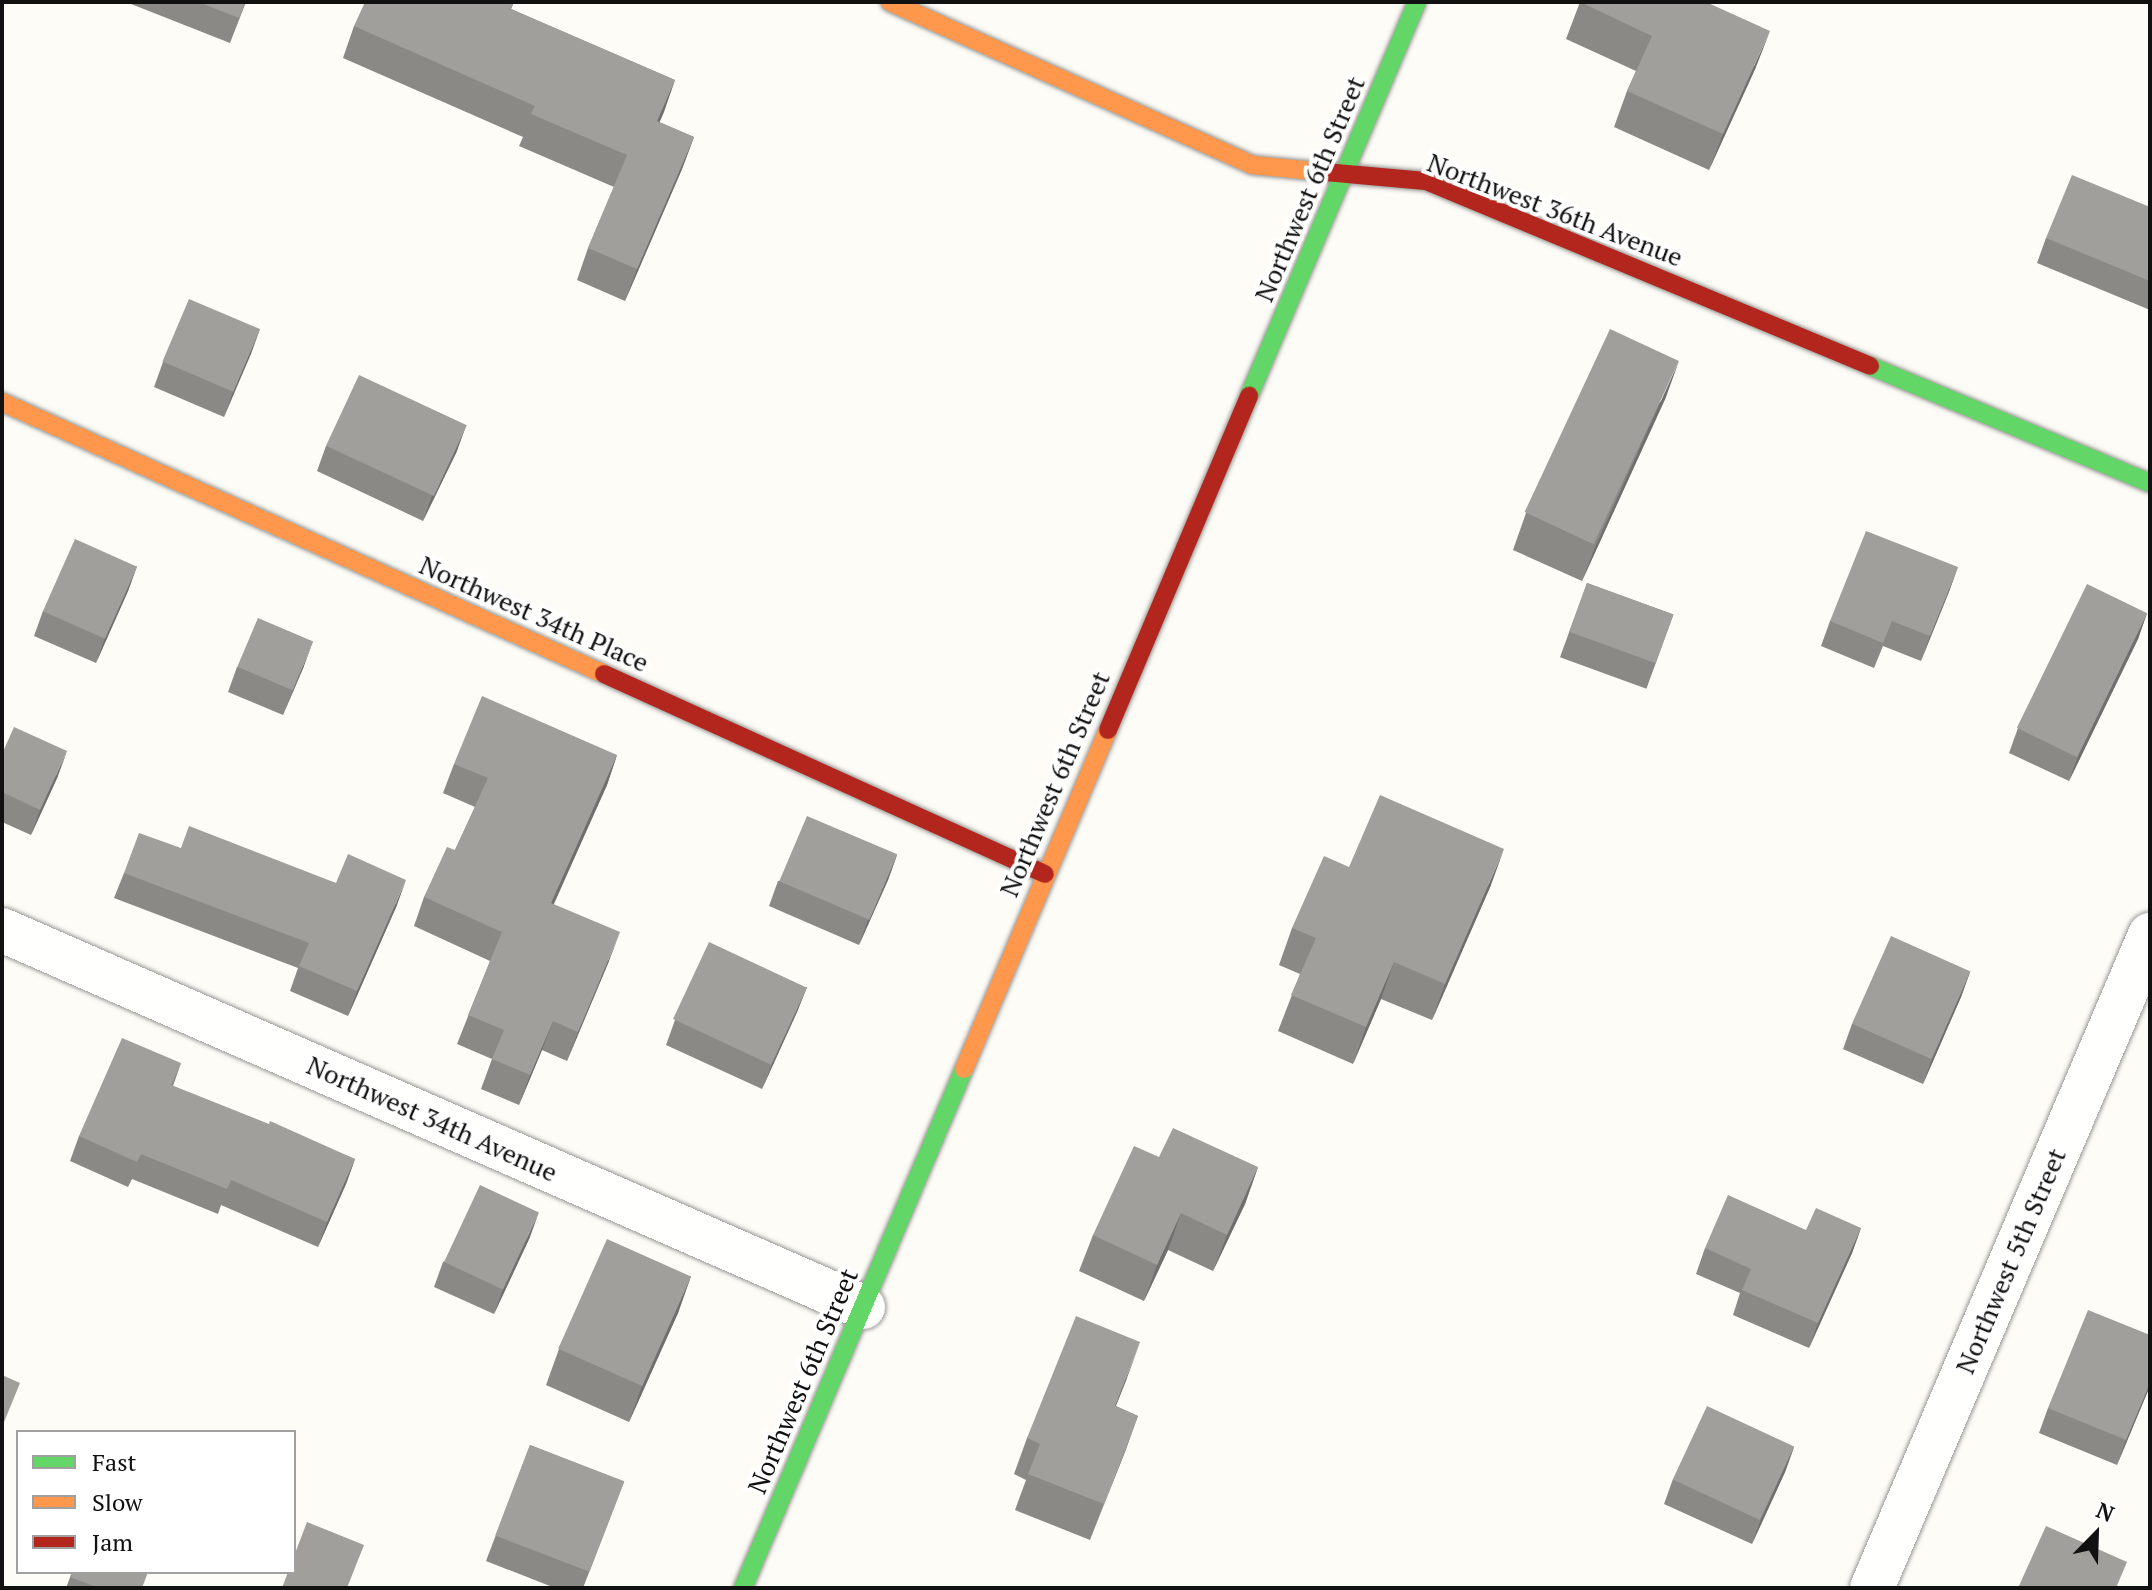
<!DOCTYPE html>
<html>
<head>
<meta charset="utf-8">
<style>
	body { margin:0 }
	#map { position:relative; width:2152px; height:1590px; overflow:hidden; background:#fdfcf7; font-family:"PT Serif",serif }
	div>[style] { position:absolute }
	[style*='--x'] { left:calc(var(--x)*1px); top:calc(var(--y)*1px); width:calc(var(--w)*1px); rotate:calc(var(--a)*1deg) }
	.roads { filter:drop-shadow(0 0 2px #979795) drop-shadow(0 0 2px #979795) }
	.street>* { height:44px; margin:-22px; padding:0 22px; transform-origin:22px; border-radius:22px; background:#fffffe }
	.fast>* { height:18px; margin:-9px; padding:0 9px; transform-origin:9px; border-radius:9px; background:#63d668 }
	.slow>* { height:18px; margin:-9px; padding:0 9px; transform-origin:9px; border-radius:9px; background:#ff974d }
	.jam>* { height:18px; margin:-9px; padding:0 9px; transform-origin:9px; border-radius:9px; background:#b3261e }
	.wall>* { inset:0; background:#8a8986; transform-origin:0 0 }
	.shaded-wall>* { inset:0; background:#716f6d }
	.building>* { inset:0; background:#a19f9c; transform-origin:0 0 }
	span { translate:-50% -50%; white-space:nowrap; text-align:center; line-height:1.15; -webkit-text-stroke:8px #fff; paint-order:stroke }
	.street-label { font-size:26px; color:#111 }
	.frame { position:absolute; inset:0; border:4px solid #111; pointer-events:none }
	.legend { position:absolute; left:16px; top:1430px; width:280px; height:144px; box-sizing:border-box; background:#fff; border:2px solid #a0a0a0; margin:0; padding:10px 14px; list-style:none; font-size:24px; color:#111 }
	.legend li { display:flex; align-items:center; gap:16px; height:40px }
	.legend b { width:40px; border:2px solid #a0a0a0 }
	.north { position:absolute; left:2056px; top:1494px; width:80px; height:80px; -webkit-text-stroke:6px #fff; paint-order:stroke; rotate:23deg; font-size:22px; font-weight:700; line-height:32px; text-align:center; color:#111 }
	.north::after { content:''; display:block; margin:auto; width:28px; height:36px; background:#111; clip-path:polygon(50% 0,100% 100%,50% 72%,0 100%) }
</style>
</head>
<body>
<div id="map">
	<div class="roads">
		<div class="street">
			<div style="--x:2;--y:930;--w:940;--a:23.65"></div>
			<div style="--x:1872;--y:1588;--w:710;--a:-66.94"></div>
		</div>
		<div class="fast">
			<div style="--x:1870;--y:366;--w:303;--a:22.7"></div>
			<div style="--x:1249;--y:396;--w:428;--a:-66.9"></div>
			<div style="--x:743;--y:1588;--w:564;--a:-66.93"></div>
		</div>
		<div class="slow">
			<div style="--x:890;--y:2;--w:397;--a:24.2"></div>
			<div style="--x:1252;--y:165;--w:62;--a:5.5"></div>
			<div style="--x:2;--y:402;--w:661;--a:24.31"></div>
			<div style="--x:964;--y:1069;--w:368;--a:-67"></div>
		</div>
		<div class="jam">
			<div style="--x:1314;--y:171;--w:112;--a:5.1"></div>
			<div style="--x:1426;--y:181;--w:481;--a:22.6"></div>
			<div style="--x:604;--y:674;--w:484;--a:24.4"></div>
			<div style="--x:1108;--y:730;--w:363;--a:-67.1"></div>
		</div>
	</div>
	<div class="wall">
		<div style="clip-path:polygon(126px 2px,246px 2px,230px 43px)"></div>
		<div style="clip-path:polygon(514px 2px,511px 9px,675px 80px,659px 122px,694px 137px,682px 169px,625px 301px,577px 280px,588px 248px,614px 187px,519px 146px,523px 137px,343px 58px,354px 26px)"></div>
		<div style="clip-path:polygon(1580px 2px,1756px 67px,1709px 170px,1614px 127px,1627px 91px,1636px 71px,1566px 39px)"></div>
		<div style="clip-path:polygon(2150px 207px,2150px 310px,2037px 263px,2046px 238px)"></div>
		<div style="clip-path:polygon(260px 329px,224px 417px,154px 387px,163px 362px)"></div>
		<div style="clip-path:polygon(1666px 397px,1582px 581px,1513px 550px,1526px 513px)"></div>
		<div style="clip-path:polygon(326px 446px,457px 451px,423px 521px,317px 471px)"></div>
		<div style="clip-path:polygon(137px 566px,128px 591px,96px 663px,34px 636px,43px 611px)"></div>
		<div style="clip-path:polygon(1958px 567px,1921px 661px,1883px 646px,1874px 668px,1821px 646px,1830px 621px)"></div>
		<div style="left:1587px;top:583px;width:92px;height:79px;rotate:20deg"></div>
		<div style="clip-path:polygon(2147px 613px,2138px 639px,2069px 781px,2009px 753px,2018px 728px)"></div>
		<div style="clip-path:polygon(304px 666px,283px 715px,228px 692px,237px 667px)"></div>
		<div style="clip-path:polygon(2px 754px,58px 776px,31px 835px,2px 822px)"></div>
		<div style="clip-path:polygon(617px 755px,607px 785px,553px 904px,609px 961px,567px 1061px,542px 1050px,519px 1105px,481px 1089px,492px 1059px,457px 1044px,490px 961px,414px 926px,424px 897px,455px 850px,475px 807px,443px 793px,454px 764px)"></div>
		<div style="clip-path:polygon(181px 848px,336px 883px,397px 905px,348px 1016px,290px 991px,298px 968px,114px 898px,124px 873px)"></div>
		<div style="clip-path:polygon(897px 855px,888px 880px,859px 945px,769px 906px,778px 881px)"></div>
		<div style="clip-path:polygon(1349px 867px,1491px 885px,1432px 1020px,1381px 999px,1353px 1064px,1278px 1031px,1300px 974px,1279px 965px,1292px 928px)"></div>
		<div style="clip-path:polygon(1970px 972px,1961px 997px,1923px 1084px,1843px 1049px,1852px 1024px)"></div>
		<div style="clip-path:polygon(807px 987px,797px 1012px,762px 1089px,666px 1045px,675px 1020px)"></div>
		<div style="clip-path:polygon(181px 1063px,173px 1086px,355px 1159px,346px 1184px,318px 1247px,221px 1205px,218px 1214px,132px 1179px,128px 1187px,70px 1161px,79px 1136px)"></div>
		<div style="clip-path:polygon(1258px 1167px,1245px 1204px,1213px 1271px,1168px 1250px,1144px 1301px,1079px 1271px,1093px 1235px)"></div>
		<div style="clip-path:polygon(1861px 1228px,1852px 1253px,1809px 1348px,1733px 1315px,1740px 1293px,1696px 1274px,1705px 1248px,1806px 1230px)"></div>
		<div style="clip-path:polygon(530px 1237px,494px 1314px,434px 1287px,443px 1262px)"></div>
		<div style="clip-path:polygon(691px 1276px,678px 1313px,629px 1422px,546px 1385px,559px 1349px)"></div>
		<div style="clip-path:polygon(2150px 1335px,2150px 1386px,2117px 1465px,2039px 1433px,2048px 1408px)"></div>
		<div style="clip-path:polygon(1127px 1378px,1116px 1406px,1138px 1416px,1090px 1540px,1015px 1510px,1026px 1480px,1014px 1474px,1027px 1438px)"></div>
		<div style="clip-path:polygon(530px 1445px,624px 1482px,583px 1588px,555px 1588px,486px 1561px)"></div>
		<div style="clip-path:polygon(1794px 1447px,1785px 1472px,1752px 1544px,1664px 1504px,1673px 1479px)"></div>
		<div style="clip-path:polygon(72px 1572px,143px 1588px,66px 1588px)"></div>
	</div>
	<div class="shaded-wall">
		<div style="clip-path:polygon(1770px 31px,1756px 67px,1709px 170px,1723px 134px)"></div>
		<div style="clip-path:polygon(675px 80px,664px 112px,646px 153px,657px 121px)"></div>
		<div style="clip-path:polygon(694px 137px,682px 169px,625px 301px,637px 269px)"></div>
		<div style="clip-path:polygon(260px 329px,251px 354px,224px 417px,233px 392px)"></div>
		<div style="clip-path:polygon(1679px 361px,1666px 397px,1582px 581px,1596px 545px)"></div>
		<div style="clip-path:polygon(466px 426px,457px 451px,423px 521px,432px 496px)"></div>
		<div style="clip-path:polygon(137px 566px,128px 591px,96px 663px,105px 638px)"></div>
		<div style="clip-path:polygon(1958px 567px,1949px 592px,1921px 661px,1930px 636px)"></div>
		<div style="clip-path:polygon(2147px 613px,2138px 639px,2069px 781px,2078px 756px)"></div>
		<div style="clip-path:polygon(313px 641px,304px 666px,283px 715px,293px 690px)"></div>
		<div style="clip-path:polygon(67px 751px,58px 776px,31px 835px,40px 810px)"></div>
		<div style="clip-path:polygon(617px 755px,607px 785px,541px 933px,551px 903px)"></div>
		<div style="clip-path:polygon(1504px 849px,1491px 885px,1432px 1020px,1445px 984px)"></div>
		<div style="clip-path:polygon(897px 855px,888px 880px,859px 945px,868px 920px)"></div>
		<div style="clip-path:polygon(406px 880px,397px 905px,348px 1016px,357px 991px)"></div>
		<div style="clip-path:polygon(620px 932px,609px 961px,567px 1061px,578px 1032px)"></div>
		<div style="clip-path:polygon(1394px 962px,1381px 999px,1353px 1064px,1366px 1027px)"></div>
		<div style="clip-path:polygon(1970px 972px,1961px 997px,1923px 1084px,1932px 1059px)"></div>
		<div style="clip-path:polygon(807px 987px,797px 1012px,762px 1089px,772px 1064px)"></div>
		<div style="clip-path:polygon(553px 1021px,542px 1050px,519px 1105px,530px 1075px)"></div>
		<div style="clip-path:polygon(355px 1159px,346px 1184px,318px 1247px,327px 1222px)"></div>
		<div style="clip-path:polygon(1258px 1167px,1245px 1204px,1213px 1271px,1227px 1235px)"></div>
		<div style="clip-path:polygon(539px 1212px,530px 1237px,494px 1314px,503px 1289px)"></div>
		<div style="clip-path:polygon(1181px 1213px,1168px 1250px,1144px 1301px,1157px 1265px)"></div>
		<div style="clip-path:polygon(1861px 1228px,1852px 1253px,1809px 1348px,1818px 1323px)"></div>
		<div style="clip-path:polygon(691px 1276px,678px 1313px,629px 1422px,642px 1386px)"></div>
		<div style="clip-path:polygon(1140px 1342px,1127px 1378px,1101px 1442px,1115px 1406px)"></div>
		<div style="clip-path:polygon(2150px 1383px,2150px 1386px,2117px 1465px,2126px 1440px)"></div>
		<div style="clip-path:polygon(1138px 1416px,1125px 1452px,1090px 1540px,1104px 1504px)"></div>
		<div style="clip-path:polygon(1794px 1447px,1785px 1472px,1752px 1544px,1761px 1519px)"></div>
	</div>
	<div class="building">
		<div style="clip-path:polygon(198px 2px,245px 2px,239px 18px)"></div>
		<div style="clip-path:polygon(365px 2px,514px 2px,511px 9px,675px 80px,657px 121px,694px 137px,637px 269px,588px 248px,627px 155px,531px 114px,535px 106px,354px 26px)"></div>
		<div style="clip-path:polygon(1580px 2px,1706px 2px,1770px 31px,1723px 134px,1627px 91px,1652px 36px)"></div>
		<div style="clip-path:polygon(2072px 175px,2150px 207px,2150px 281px,2046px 238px)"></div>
		<div style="left:189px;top:299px;width:77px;height:68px;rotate:23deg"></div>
		<div style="left:1610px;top:329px;width:76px;height:202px;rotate:25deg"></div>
		<div style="left:359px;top:375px;width:119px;height:78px;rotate:25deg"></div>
		<div style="clip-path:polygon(1866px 531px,1958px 567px,1930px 636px,1892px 621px,1883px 643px,1830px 621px)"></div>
		<div style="left:75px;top:539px;width:68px;height:79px;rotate:24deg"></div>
		<div style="left:1587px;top:583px;width:92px;height:52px;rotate:20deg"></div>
		<div style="left:2087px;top:584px;width:67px;height:160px;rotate:26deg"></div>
		<div style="left:258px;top:618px;width:60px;height:53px;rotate:23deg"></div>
		<div style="clip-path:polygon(482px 696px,617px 755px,551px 903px,620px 932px,578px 1032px,553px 1021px,530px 1075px,492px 1059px,504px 1030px,468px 1015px,502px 932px,424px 897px,447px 847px,455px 850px,488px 778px,454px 764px)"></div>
		<div style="clip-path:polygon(14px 727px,67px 751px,40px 810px,2px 792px,2px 754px)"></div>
		<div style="clip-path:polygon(1380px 795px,1504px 849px,1445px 984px,1394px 962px,1366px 1027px,1291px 995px,1316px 938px,1292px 928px,1324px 856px,1349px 867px)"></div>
		<div style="left:807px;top:816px;width:98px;height:71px;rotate:23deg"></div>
		<div style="clip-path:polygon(189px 826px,336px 883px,348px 854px,406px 880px,357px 991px,299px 966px,309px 943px,124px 873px,139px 833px,181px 848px)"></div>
		<div style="left:1891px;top:936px;width:87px;height:96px;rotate:24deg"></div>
		<div style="left:709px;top:942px;width:108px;height:85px;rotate:25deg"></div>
		<div style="clip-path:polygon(122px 1038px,181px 1063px,171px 1085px,269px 1124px,270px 1121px,355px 1159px,327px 1222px,231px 1180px,227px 1189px,141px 1154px,137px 1162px,79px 1136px)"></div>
		<div style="clip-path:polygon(1173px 1128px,1258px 1167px,1227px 1235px,1181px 1213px,1157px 1265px,1093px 1235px,1134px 1146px,1159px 1157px)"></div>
		<div style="left:480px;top:1185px;width:65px;height:85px;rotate:25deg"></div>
		<div style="clip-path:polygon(1728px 1195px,1806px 1230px,1816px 1208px,1861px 1228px,1818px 1323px,1742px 1290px,1751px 1269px,1705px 1248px)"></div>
		<div style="left:607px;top:1239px;width:92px;height:120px;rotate:24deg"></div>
		<div style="clip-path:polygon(2088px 1310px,2150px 1335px,2150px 1383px,2126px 1440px,2048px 1408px)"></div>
		<div style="clip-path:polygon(1076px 1316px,1140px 1342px,1115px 1406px,1138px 1416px,1104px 1504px,1028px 1474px,1040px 1444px,1027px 1438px)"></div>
		<div style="clip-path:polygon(2px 1375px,20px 1383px,2px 1427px)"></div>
		<div style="left:1707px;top:1406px;width:96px;height:81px;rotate:25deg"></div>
		<div style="left:530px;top:1445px;width:101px;height:97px;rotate:21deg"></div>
		<div style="clip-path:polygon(307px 1522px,364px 1545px,347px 1588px,282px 1588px,288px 1572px,294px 1572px,294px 1556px)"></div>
		<div style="clip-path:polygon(2046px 1526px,2127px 1562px,2116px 1588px,2018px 1588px)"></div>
		<div style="clip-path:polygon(72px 1572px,148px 1572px,142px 1588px,99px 1588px,70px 1577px)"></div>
	</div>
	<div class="street-label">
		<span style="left:1310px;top:189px;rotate:-67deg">Northwest 6th Street</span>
		<span style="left:1555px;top:210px;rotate:21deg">Northwest 36th Avenue</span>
		<span style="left:534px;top:614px;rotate:24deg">Northwest 34th Place</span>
		<span style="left:1055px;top:784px;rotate:-67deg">Northwest 6th Street</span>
		<span style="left:432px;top:1119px;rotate:24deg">Northwest 34th Avenue</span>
		<span style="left:2011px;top:1261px;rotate:-67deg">Northwest 5th Street</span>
		<span style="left:803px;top:1381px;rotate:-67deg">Northwest 6th Street</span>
	</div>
	<div class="frame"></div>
	<ul class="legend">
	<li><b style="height:10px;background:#63d668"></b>Fast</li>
	<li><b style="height:10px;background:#ff974d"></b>Slow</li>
	<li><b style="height:10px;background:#b3261e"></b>Jam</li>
	</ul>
	<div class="north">N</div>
</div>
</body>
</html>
